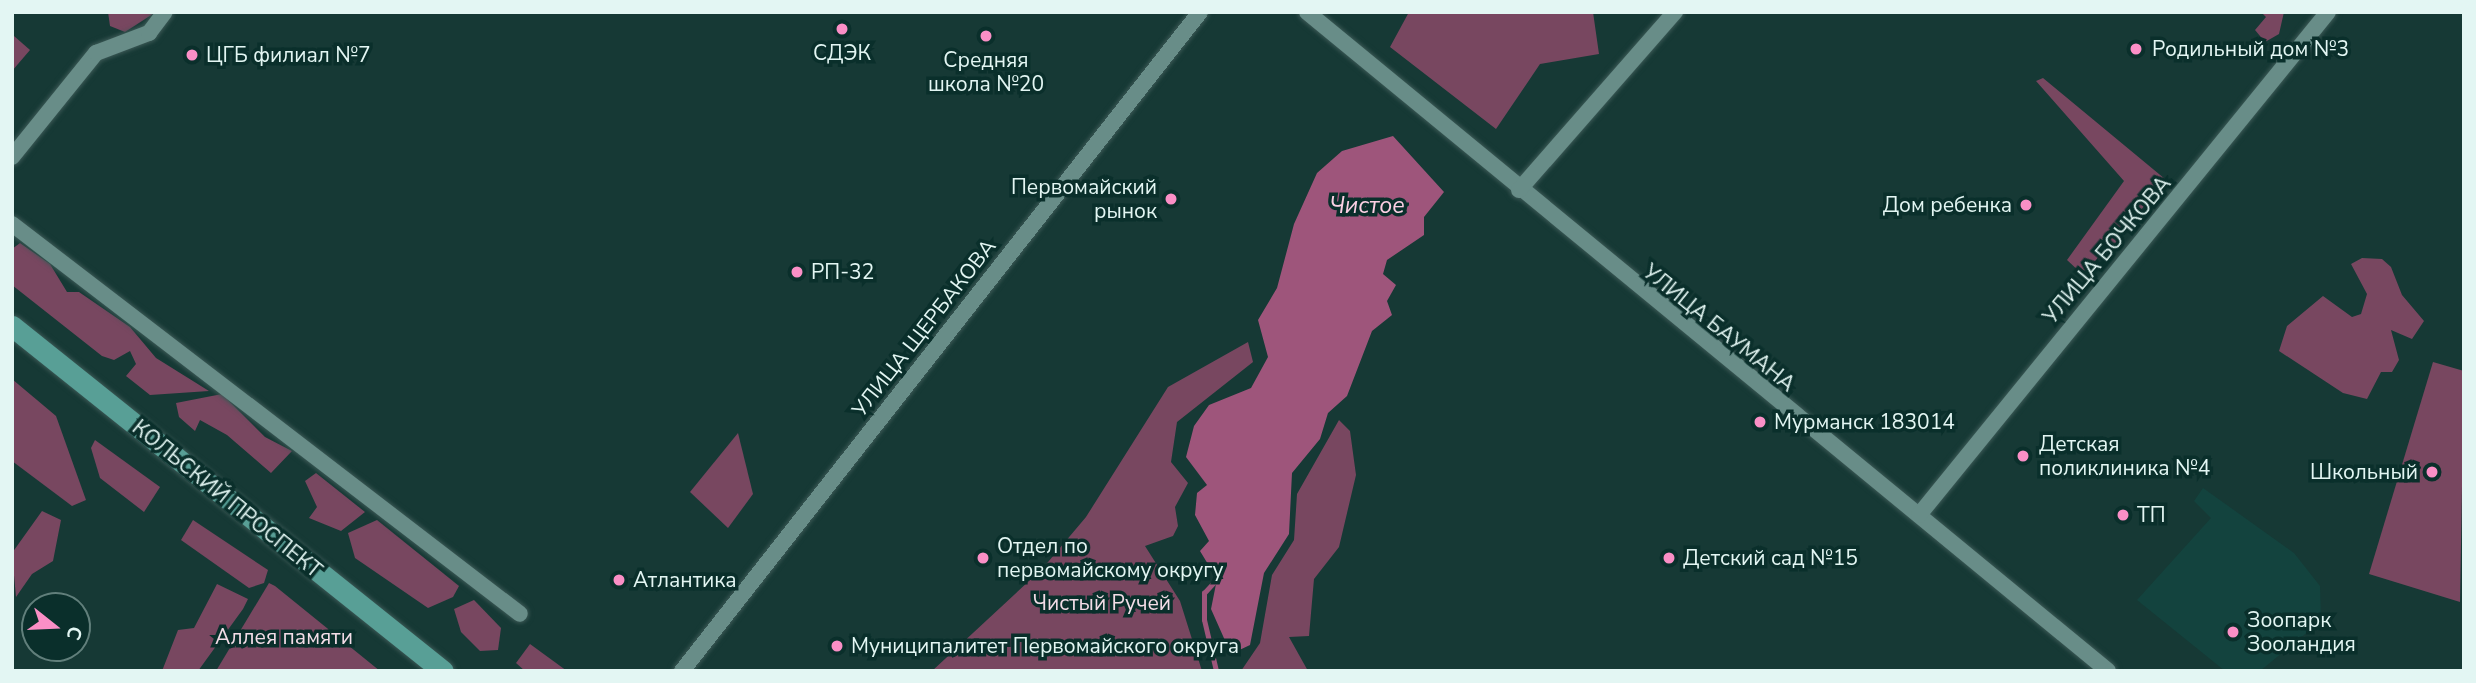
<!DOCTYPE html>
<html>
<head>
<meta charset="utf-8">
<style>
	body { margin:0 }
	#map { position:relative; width:2476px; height:683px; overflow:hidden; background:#163935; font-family:"Nunito Sans",sans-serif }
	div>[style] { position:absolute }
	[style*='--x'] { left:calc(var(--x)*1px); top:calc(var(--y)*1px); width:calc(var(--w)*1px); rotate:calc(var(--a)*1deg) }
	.built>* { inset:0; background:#13433e }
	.green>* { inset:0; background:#784760 }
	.water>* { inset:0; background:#9e557b }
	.stream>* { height:4.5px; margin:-2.25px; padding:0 2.25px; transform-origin:2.25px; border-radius:2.25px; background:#9e557b }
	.roads { filter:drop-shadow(0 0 2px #3b5855) drop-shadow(0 0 2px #3b5855) }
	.minor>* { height:16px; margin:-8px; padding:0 8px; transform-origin:8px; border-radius:8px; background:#688d88 }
	.major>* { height:21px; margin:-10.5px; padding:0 10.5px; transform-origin:10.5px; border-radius:10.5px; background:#589f96 }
	.dots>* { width:19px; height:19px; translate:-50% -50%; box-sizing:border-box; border:4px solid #0a2f2b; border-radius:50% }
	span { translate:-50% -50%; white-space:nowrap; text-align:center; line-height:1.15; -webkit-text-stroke:7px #0a2f2b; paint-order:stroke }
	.poi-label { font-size:21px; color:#e3f6f3 }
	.left { translate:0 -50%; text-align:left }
	.right { translate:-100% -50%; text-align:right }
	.street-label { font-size:21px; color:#e3f6f3 }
	.park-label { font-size:21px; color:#f3dde7 }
	.water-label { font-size:23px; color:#fcd0e4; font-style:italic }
	.frame { position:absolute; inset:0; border:14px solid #e3f6f3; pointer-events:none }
	.north { position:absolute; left:21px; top:592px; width:70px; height:70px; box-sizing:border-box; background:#0a2f2b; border:2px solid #617f7b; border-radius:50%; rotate:108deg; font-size:19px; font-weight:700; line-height:28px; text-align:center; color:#e3f6f3 }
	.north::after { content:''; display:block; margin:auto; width:24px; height:32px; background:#fa8fc6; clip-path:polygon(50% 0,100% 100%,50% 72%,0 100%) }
</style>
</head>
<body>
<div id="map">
	<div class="built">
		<div style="clip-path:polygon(2203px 488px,2294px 553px,2320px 586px,2321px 621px,2260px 671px,2225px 671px,2137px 600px,2211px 518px,2194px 501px)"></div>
	</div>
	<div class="green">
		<div style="clip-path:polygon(108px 12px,156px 12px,125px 32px,110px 26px)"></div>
		<div style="clip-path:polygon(1409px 12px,1593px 12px,1599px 54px,1540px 64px,1496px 129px,1390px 47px)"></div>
		<div style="clip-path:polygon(2261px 12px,2284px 12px,2279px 34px,2265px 42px,2255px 30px,2266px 17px)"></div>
		<div style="clip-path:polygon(14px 36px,30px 50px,12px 71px,12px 38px)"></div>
		<div style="clip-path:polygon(2043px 78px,2165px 179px,2110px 250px,2082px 274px,2067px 260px,2124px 181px,2036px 81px)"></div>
		<div style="clip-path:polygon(20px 243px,50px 264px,67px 292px,79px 292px,130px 327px,156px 358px,209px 391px,150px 395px,126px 376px,136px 364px,130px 351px,114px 360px,102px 356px,12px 285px,12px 249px)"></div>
		<div style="clip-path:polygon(2362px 258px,2382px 259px,2391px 267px,2402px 295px,2424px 321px,2412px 339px,2391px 330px,2399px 360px,2392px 372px,2381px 372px,2367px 399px,2343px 393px,2279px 351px,2287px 326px,2323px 296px,2352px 317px,2361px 314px,2367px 294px,2351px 264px)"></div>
		<div style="clip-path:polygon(1248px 342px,1253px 362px,1177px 422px,1171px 462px,1188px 483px,1175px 507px,1178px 526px,1173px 536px,1145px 546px,1180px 601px,1202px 671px,932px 671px,1043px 568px,1086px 517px,1168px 387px)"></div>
		<div style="clip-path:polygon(2433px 362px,2464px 371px,2460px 602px,2369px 574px)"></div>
		<div style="clip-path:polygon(12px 379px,56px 416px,86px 500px,72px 506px,12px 461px)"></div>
		<div style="clip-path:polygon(222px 394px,265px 437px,292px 451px,271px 473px,227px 435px,200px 420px,195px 431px,179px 417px,176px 403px)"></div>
		<div style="clip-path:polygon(1339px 420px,1350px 431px,1356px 475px,1339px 547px,1314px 579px,1309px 636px,1289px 637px,1308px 671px,1241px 671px,1260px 643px,1272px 575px,1294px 540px,1297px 494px)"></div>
		<div style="clip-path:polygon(738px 433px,753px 494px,728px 528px,690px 492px)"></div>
		<div style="clip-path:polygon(95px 440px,160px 487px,144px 512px,100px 478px,91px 448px)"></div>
		<div style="clip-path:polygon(316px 473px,365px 512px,341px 531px,309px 518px,317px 507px,305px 481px)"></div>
		<div style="clip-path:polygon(42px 511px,61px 520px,53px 561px,32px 574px,16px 597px,12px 553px)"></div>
		<div style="clip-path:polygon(193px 520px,268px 570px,264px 583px,249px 588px,181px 540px)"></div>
		<div style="clip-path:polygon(377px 520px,459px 586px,453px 597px,428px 608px,355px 558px,348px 533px)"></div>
		<div style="clip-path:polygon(269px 583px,275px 586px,380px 671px,216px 671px)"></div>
		<div style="clip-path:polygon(217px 584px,248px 599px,243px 609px,198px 671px,162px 671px,178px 630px,194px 628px)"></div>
		<div style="clip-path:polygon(474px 600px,501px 628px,498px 650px,480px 651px,461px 632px,454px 609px)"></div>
		<div style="clip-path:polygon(530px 644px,567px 671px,525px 671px,516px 663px)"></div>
	</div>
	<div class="water">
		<div style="clip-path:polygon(1393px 136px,1444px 192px,1424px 217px,1424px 235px,1387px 260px,1383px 274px,1396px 285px,1387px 301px,1392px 315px,1372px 331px,1347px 396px,1328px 413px,1320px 439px,1292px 473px,1289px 534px,1264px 573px,1250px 645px,1231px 654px,1211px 609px,1217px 579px,1200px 551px,1209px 541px,1195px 515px,1197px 493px,1207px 485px,1186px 457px,1194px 426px,1209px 405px,1251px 388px,1268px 357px,1258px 320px,1277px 288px,1294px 224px,1317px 173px,1342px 151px)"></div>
	</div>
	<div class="stream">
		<div style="--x:1216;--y:671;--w:52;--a:-103.2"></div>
		<div style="--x:1204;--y:620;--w:27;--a:-90"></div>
		<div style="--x:1204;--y:593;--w:19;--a:-47"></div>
	</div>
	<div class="roads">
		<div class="minor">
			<div style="--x:1307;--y:12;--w:1037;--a:39.44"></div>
			<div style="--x:12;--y:157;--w:134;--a:-51.1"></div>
			<div style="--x:96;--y:53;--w:57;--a:-20.7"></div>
			<div style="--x:149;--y:33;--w:26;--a:-53"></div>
			<div style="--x:1519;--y:190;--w:237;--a:-48.8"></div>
			<div style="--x:12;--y:224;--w:640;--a:37.51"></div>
			<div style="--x:1919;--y:515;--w:648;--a:-50.88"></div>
			<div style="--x:682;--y:671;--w:838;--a:-51.83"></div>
		</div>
		<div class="major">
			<div style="--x:12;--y:326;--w:552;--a:38.68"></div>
		</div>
	</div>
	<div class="dots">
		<div style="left:842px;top:29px;background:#fa8fc6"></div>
		<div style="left:986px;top:36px;background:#fa8fc6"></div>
		<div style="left:2136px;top:49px;background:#fa8fc6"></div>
		<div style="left:192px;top:55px;background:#fa8fc6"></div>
		<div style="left:1171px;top:199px;background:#fa8fc6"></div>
		<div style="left:2026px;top:205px;background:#fa8fc6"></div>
		<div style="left:797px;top:272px;background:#fa8fc6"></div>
		<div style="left:1760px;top:422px;background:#fa8fc6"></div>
		<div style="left:2023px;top:456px;background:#fa8fc6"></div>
		<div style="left:2432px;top:472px;background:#fa8fc6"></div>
		<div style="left:2123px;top:515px;background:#fa8fc6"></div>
		<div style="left:983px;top:558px;background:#fa8fc6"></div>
		<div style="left:1669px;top:558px;background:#fa8fc6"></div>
		<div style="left:619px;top:580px;background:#fa8fc6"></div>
		<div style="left:2233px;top:632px;background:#fa8fc6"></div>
		<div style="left:837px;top:646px;background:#fa8fc6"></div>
	</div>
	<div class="poi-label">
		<span class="left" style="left:2152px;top:49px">Родильный дом №3</span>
		<span style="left:842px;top:53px">СДЭК</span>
		<span class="left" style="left:206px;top:55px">ЦГБ филиал №7</span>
		<span style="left:986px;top:72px">Средняя<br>школа №20</span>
		<span class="right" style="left:1157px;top:199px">Первомайский<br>рынок</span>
		<span class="right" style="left:2012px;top:205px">Дом ребенка</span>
		<span class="left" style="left:811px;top:272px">РП-32</span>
		<span class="left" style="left:1774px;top:422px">Мурманск 183014</span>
		<span class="left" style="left:2039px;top:456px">Детская<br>поликлиника №4</span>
		<span class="right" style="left:2418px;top:472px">Школьный</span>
		<span class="left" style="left:2137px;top:515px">ТП</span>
		<span class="left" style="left:997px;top:558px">Отдел по<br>первомайскому округу</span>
		<span class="left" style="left:1683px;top:558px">Детский сад №15</span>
		<span class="left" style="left:633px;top:580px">Атлантика</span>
		<span class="left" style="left:2247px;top:632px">Зоопарк<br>Зооландия</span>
		<span class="left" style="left:851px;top:646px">Муниципалитет Первомайского округа</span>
	</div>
	<div class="street-label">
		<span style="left:2107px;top:250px;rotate:-50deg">УЛИЦА БОЧКОВА</span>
		<span style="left:924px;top:328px;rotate:-52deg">УЛИЦА ЩЕРБАКОВА</span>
		<span style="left:1719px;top:328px;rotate:39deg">УЛИЦА БАУМАНА</span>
		<span style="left:227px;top:499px;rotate:39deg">КОЛЬСКИЙ ПРОСПЕКТ</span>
	</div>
	<div class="park-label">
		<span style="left:1102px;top:603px">Чистый Ручей</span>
		<span style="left:284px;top:637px">Аллея памяти</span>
	</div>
	<div class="water-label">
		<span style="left:1367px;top:206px">Чистое</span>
	</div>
	<div class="frame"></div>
	<div class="north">С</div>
</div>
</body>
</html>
